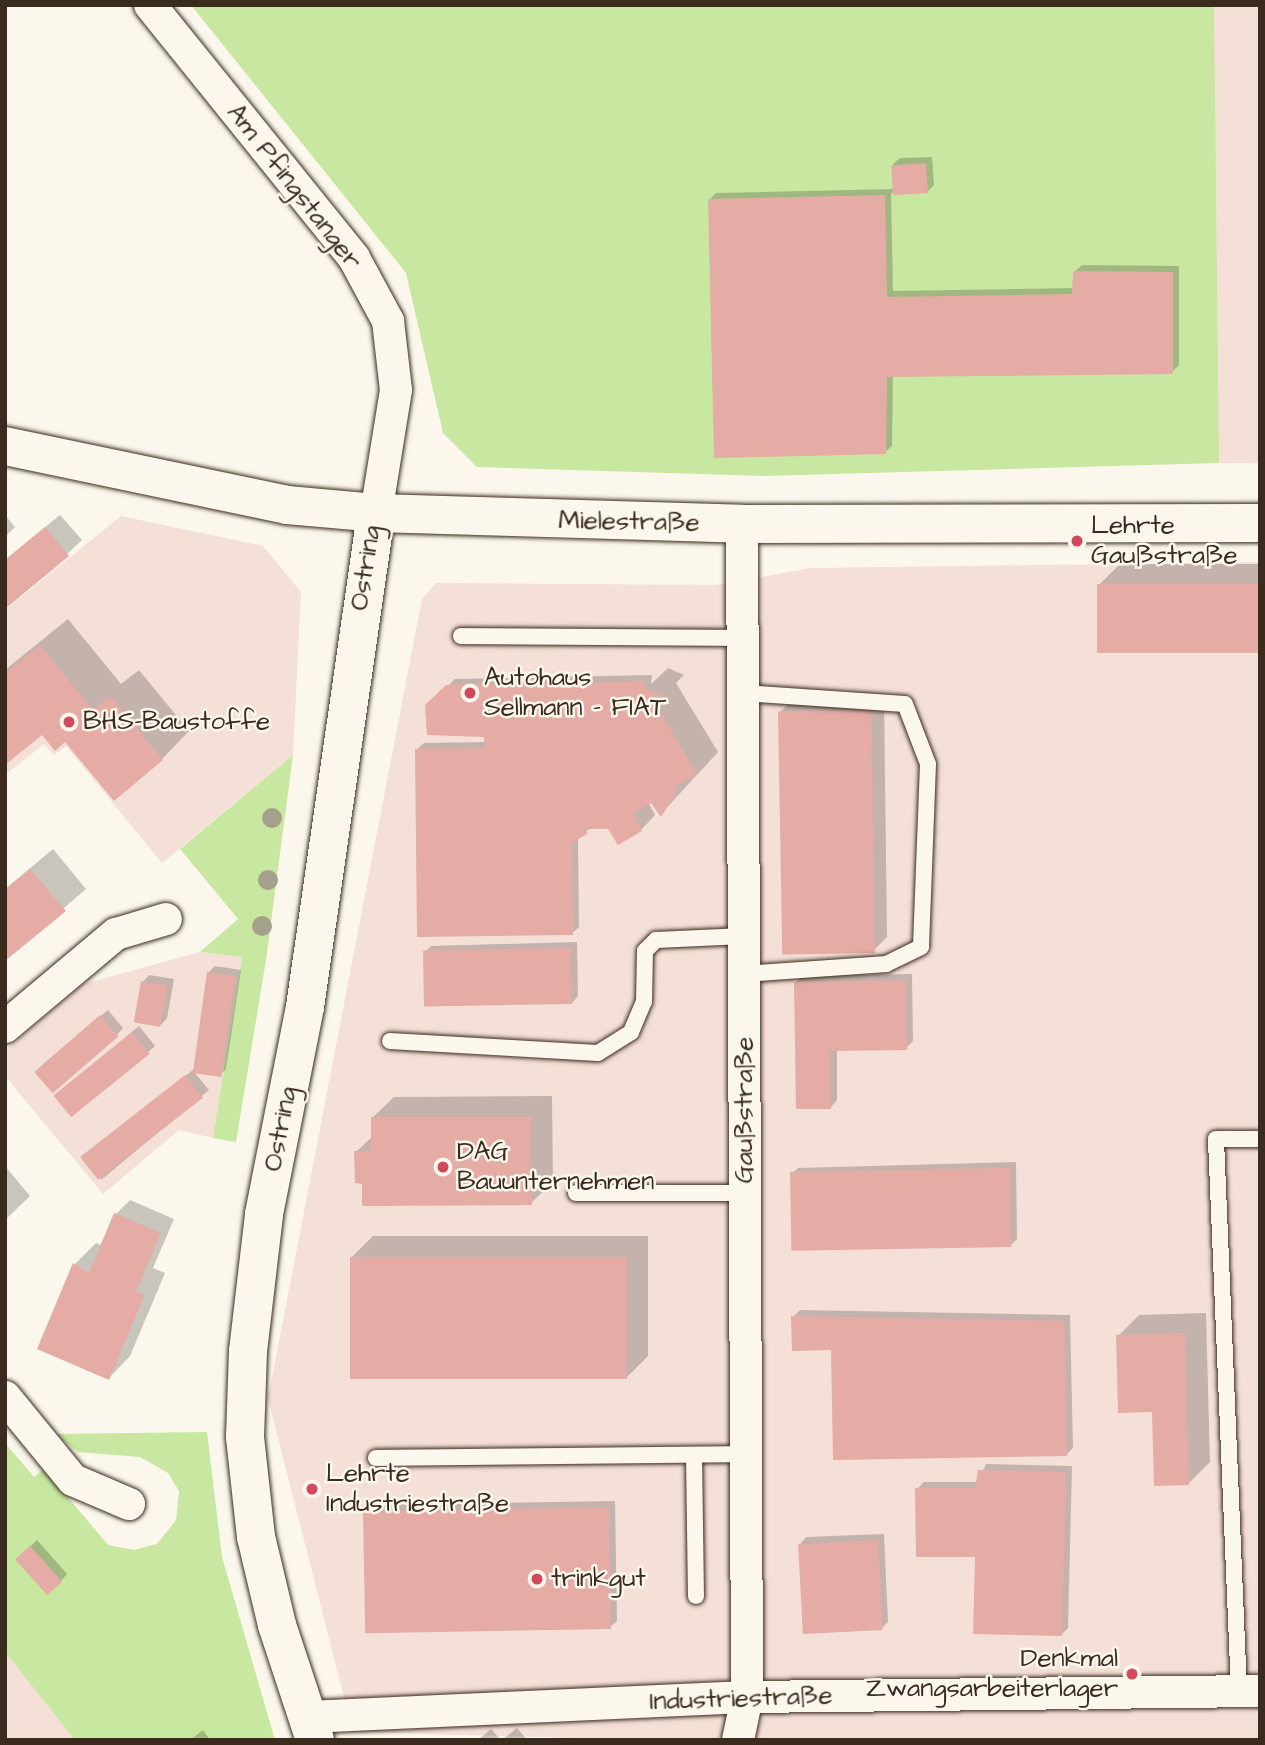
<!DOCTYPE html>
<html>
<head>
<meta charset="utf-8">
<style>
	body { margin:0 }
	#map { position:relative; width:1265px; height:1745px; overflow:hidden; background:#fbf7ec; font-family:"Architects Daughter",sans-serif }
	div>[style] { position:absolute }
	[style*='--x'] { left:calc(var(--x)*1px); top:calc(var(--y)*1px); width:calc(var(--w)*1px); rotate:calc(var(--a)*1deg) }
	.built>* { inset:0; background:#f4e0d7; transform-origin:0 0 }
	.green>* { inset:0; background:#c8e7a0 }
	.shadow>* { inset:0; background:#0003 }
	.building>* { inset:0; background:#e5aba5; transform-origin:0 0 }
	.roads { filter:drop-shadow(0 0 2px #3b2a1e) drop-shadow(0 0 2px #3b2a1e) }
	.lane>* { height:16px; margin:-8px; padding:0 8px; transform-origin:8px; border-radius:8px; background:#fbf7ec }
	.street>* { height:32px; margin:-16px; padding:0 16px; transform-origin:16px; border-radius:16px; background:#fbf7ec }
	.secondary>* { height:38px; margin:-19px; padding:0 19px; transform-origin:19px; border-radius:19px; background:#fbf7ec }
	.trees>* { width:20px; height:20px; margin:-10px; border-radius:50%; background:#a5a08c }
	.dots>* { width:19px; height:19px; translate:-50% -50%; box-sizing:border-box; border:4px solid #fbf7ec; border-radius:50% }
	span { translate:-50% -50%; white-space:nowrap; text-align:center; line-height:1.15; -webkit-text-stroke:5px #fbf7ec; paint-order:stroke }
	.street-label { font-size:26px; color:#3b2a1e }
	.poi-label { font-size:26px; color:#3b2a1e }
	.left { translate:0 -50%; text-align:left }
	.right { translate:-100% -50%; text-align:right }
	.frame { position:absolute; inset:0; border:7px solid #3b2a1e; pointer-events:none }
</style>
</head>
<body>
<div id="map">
	<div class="built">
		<div style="left:1214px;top:5px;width:46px;height:458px"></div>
		<div style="clip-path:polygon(121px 516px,263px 546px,301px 592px,293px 755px,162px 863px,66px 746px,54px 755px,44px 744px,5px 775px,5px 610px)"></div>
		<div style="clip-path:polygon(1260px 562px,1260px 1740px,651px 1740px,353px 1732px,268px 1399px,422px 599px,436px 583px,716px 585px,812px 568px)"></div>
		<div style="clip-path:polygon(200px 952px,242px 957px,213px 1138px,179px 1130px,103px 1194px,5px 1076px,5px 1051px,83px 984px)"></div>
		<div style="clip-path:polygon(5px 1652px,75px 1740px,5px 1740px)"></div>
	</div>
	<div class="green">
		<div style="clip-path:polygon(191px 5px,1214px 5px,1219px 463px,764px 476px,477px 467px,443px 433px,406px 273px)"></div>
		<div style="clip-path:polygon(293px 755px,266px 960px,236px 1142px,213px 1138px,242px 957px,200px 952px,238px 919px,180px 849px)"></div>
		<div style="clip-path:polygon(207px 1432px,222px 1557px,275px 1740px,75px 1740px,5px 1652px,5px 1443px,34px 1477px,44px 1469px,108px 1545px,134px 1550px,157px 1544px,176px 1520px,179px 1491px,168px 1473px,140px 1457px,78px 1452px,56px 1434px)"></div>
	</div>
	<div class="shadow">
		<div style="clip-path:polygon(932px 157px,934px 185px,927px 192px,891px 193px,893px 291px,1074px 288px,1075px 271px,1082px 265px,1179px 266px,1179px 365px,1172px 372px,893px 375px,892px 446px,885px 452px,709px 200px,716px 193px,894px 189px,893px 164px,900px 158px)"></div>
		<div style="clip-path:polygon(5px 515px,15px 527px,5px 537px)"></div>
		<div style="clip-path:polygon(60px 515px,82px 540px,67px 554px,5px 560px)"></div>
		<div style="clip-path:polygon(1120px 564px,1260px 564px,1260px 651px,1099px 585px)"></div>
		<div style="clip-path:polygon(68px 619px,121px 684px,139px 670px,189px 731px,162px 759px,42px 733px,5px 763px,5px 670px)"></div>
		<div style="clip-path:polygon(668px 668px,684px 675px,676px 683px,718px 752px,661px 814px,651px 800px,648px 802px,655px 815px,641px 830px,592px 827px,578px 837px,579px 927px,572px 933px,417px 749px,424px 743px,486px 742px,485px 736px,427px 706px,455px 679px,652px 675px,651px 684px)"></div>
		<div style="clip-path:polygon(884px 697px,887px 937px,873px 951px,780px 712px,794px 698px)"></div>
		<div style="clip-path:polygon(53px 849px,86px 889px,5px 959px,5px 889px)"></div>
		<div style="clip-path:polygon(577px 942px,578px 996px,572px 1003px,424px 953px,431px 946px)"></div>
		<div style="clip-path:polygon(215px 966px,241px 970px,226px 1069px,219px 1076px,194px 1072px,209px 1090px,101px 1180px,91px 1153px,194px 1069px,208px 973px)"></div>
		<div style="clip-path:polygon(912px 974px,913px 1041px,906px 1048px,837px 1049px,837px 1100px,831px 1107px,795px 983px,802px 976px)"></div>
		<div style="clip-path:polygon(149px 975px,174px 979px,167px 1018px,161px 1025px,143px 982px)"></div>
		<div style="clip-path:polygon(108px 1010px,123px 1028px,117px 1035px,42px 1065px)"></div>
		<div style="clip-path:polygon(139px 1026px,155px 1046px,148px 1052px,63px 1090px)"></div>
		<div style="clip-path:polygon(552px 1096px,553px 1182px,531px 1203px,356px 1152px,373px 1136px,372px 1118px,394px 1097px)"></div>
		<div style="clip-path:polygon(1016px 1162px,1017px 1239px,1010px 1246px,791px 1175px,798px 1168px)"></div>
		<div style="clip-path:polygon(5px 1166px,30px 1196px,5px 1220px)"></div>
		<div style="clip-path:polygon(130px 1200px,174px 1219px,153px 1268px,165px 1273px,130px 1356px,109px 1378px,75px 1264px,96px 1243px,103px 1246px,116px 1214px)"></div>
		<div style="clip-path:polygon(373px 1236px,648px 1236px,648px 1356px,627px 1377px,352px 1257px)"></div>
		<div style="clip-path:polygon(800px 1310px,1070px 1315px,1073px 1448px,1066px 1455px,832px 1348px,793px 1317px)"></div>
		<div style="clip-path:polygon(1206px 1313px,1210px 1462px,1189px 1483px,1118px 1336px,1139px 1315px)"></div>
		<div style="clip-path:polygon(986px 1464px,1072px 1466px,1068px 1628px,1061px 1635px,977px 1556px,917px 1489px,924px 1482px,977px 1482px)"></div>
		<div style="clip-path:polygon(615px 1501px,617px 1621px,610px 1627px,365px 1511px,371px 1505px)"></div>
		<div style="clip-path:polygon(884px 1534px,888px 1622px,881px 1629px,800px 1544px,806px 1537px)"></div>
		<div style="clip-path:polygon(37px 1540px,67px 1574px,61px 1581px,24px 1552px)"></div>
		<div style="clip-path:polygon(517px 1728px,527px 1740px,502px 1740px)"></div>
		<div style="clip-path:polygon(491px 1729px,501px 1740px,478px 1740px)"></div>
		<div style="clip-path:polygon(203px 1730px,210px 1740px,190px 1740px)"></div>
	</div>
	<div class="building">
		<div style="left:926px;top:163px;width:30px;height:35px;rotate:86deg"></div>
		<div style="clip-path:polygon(885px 195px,887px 297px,1072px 294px,1073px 271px,1173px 272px,1173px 374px,887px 377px,886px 454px,714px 458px,708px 199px)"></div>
		<div style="clip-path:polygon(45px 527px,69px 556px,5px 609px,5px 560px)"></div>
		<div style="left:1097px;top:584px;width:163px;height:69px"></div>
		<div style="clip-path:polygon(40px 645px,93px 710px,110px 696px,163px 760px,114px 801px,65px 742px,55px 751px,42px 735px,5px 765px,5px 673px)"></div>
		<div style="clip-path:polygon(646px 681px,645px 688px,664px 697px,656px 705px,697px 774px,674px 788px,678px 790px,661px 817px,651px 803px,633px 813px,642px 831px,618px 845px,608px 829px,587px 829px,587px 834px,572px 843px,573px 935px,417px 937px,415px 749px,485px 748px,484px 737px,427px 735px,425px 705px,446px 685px)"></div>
		<div style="left:871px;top:710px;width:243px;height:93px;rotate:89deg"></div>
		<div style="clip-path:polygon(30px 869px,66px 911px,5px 961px,5px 890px)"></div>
		<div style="left:571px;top:948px;width:56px;height:148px;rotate:89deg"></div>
		<div style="left:207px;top:972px;width:29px;height:102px;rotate:8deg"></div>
		<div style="clip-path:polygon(906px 980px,907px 1050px,830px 1051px,831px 1109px,796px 1109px,794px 982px)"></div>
		<div style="left:141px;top:981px;width:27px;height:42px;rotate:10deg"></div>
		<div style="left:100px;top:1015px;width:28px;height:87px;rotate:49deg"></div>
		<div style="left:132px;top:1032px;width:28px;height:101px;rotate:51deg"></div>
		<div style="left:185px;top:1075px;width:29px;height:133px;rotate:52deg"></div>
		<div style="clip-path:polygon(371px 1117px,531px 1117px,532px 1205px,362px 1206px,362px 1184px,355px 1183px,354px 1151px,371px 1151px)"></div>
		<div style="left:1010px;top:1168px;width:79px;height:220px;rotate:89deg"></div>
		<div style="clip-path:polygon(114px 1213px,161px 1233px,136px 1292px,145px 1294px,109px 1380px,37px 1349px,73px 1263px,89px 1273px)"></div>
		<div style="left:350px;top:1257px;width:277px;height:122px"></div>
		<div style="clip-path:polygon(791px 1316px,1064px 1321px,1067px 1456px,833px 1460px,831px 1350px,792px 1351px)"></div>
		<div style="clip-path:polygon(1185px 1333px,1189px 1485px,1154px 1486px,1152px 1412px,1118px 1413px,1116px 1335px)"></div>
		<div style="clip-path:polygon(978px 1470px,1066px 1472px,1062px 1636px,973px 1634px,975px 1557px,916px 1557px,915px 1488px,975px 1488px)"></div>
		<div style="left:609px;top:1507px;width:122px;height:246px;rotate:89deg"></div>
		<div style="left:878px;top:1540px;width:90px;height:80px;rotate:87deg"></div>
		<div style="left:30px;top:1546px;width:48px;height:20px;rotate:48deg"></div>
	</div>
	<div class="roads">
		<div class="lane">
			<div style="--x:461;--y:636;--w:282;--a:0.4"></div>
			<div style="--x:743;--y:693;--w:162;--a:3.9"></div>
			<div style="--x:905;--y:704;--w:64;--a:69"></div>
			<div style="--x:928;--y:764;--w:183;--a:92.2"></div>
			<div style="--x:921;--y:947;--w:39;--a:154"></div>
			<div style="--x:886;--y:964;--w:142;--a:176"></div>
			<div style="--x:390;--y:1041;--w:208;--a:3.3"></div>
			<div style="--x:598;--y:1053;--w:39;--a:-32"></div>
			<div style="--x:631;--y:1032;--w:33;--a:-67"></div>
			<div style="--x:644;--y:1002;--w:51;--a:-88.9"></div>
			<div style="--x:645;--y:951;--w:16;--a:-45"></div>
			<div style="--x:656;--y:940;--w:88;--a:-2.6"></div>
			<div style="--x:576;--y:1193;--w:169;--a:0"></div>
			<div style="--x:694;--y:1455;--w:141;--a:89.2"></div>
			<div style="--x:376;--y:1458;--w:370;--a:-0.6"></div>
			<div style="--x:1239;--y:1691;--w:552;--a:-92.39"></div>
			<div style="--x:1216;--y:1139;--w:44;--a:0"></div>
		</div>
		<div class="street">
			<div style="--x:150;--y:5;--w:325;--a:51.1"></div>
			<div style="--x:354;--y:258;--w:72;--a:61.6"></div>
			<div style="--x:388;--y:321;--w:69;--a:83.4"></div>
			<div style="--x:396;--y:390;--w:125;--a:99.2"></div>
			<div style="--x:5;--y:1027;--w:145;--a:-40"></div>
			<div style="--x:116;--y:934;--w:52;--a:-16.7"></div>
			<div style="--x:5;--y:1397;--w:107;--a:50.7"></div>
			<div style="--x:73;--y:1480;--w:61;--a:23.2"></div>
			<div style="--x:307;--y:1717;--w:440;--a:-2.6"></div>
			<div style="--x:747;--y:1697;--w:513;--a:-0.67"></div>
			<div style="--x:738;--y:1740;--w:44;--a:-78.2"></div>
			<div style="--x:747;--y:1697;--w:1173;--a:-90.24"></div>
		</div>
		<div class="secondary">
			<div style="--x:5;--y:446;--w:288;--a:11.8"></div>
			<div style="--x:287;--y:505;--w:89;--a:5.1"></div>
			<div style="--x:376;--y:513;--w:366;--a:1.7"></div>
			<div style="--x:742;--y:524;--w:518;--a:-0.11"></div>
			<div style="--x:315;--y:1740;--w:121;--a:-108.3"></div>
			<div style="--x:277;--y:1625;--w:90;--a:-103.4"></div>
			<div style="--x:256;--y:1537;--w:101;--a:-96.3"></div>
			<div style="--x:245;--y:1437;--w:86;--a:-88"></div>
			<div style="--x:248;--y:1351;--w:138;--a:-83.3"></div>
			<div style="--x:264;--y:1214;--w:211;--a:-78.8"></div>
			<div style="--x:305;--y:1007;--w:499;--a:-81.8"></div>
		</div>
	</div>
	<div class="trees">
		<div style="left:272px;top:818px"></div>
		<div style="left:268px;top:880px"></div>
		<div style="left:262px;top:926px"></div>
	</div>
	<div class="dots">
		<div style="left:1077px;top:541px;background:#d1495b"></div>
		<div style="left:470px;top:693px;background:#d1495b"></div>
		<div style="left:69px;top:722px;background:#d1495b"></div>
		<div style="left:443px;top:1167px;background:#d1495b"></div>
		<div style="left:312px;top:1489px;background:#d1495b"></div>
		<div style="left:537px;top:1579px;background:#d1495b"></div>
		<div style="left:1132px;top:1674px;background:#d1495b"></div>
	</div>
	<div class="street-label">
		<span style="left:294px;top:187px;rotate:52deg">Am Pfingstanger</span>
		<span style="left:629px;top:522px;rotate:1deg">Mielestraße</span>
		<span style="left:366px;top:568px;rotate:-81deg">Ostring</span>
		<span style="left:745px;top:1110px;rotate:-90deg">Gaußstraße</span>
		<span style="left:281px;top:1129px;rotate:-79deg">Ostring</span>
		<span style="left:741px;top:1699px;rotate:-2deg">Industriestraße</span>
	</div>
	<div class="poi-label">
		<span class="left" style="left:1091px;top:541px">Lehrte<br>Gaußstraße</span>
		<span class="left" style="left:484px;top:693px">Autohaus<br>Sellmann - FIAT</span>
		<span class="left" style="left:83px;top:722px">BHS-Baustoffe</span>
		<span class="left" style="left:457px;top:1167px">DAG<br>Bauunternehmen</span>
		<span class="left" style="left:326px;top:1489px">Lehrte<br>Industriestraße</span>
		<span class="left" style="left:551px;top:1579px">trinkgut</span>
		<span class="right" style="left:1118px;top:1674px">Denkmal<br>Zwangsarbeiterlager</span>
	</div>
	<div class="frame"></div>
</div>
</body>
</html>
